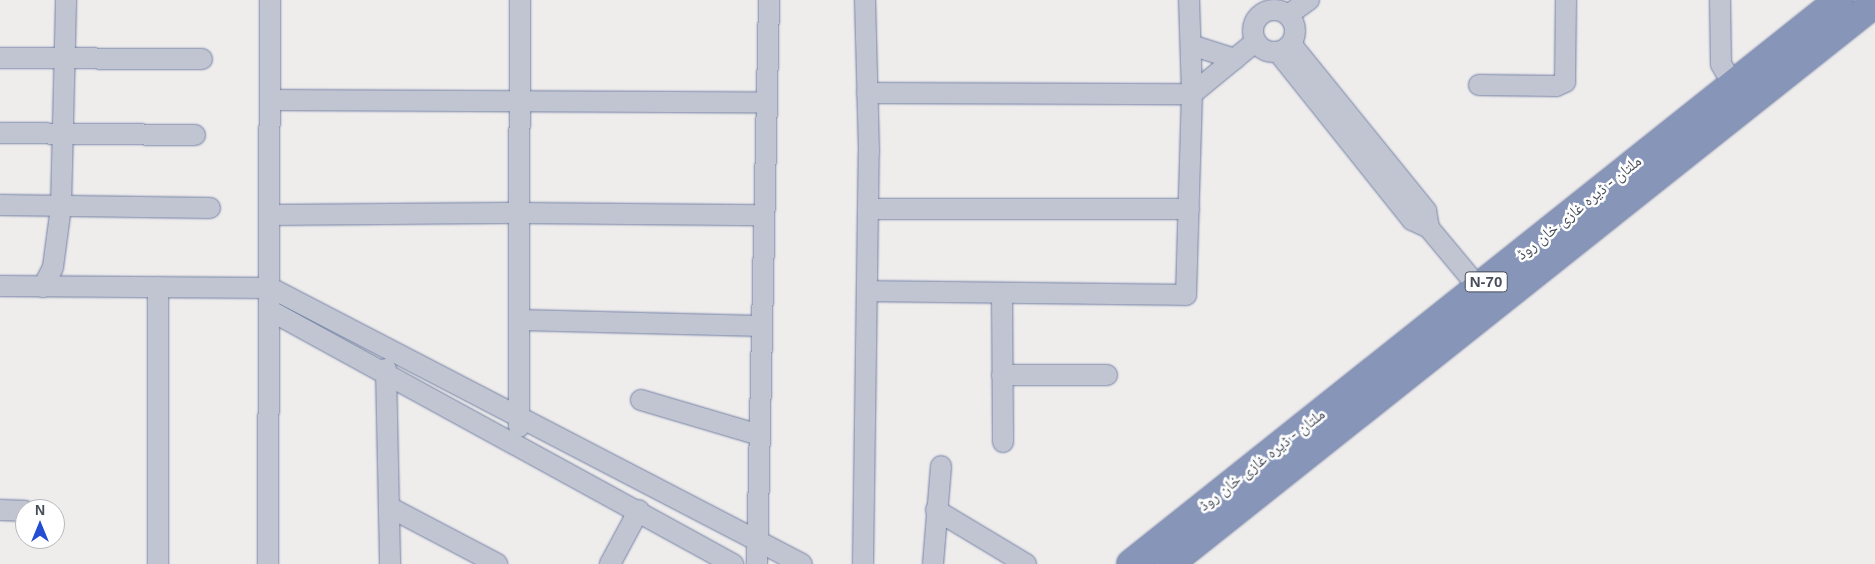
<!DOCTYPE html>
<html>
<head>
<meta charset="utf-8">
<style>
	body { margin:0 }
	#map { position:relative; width:1875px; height:564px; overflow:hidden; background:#efecec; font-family:Helvetica,"Noto Naskh Arabic",sans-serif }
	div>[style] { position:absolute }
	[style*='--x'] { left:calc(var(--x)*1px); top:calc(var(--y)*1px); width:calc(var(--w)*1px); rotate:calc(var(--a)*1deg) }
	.roads { filter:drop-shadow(0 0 1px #7280a4) drop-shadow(0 0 1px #7280a4) }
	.minor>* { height:20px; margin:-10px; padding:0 10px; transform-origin:10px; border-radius:10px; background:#c0c5d1 }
	.minor>.ring { margin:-10px; padding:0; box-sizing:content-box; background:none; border:20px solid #c0c5d1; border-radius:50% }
	.highway>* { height:28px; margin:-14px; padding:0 14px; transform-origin:14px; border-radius:14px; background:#8695b8 }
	span { translate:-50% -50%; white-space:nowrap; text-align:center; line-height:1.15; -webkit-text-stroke:5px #fff; paint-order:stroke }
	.shield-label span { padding:1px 4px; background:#fff; border:1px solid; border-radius:4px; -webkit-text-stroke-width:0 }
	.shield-label { font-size:15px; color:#464c58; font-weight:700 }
	.street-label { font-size:16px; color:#464c58 }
	.north { position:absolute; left:15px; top:499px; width:50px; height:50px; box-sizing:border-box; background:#fff; border:1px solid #b5b7bc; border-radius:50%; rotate:0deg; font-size:14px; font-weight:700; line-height:20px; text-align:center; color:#464c58 }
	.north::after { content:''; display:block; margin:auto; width:18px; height:22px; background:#244ed1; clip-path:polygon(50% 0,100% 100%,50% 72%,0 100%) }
</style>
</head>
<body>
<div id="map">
	<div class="roads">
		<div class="minor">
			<div style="--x:1720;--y:0;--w:64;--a:89.1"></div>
			<div style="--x:1721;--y:64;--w:24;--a:60"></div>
			<div class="ring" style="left:1253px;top:10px;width:22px;height:22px"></div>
			<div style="--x:1288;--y:15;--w:26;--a:-36"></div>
			<div style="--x:1291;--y:44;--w:215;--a:51"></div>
			<div style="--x:1426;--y:211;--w:17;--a:80"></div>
			<div style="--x:1191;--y:45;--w:46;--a:17.7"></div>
			<div style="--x:1278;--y:52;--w:215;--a:51.4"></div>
			<div style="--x:1412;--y:220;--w:19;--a:25"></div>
			<div style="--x:1429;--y:228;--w:78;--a:50.2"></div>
			<div style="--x:0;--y:58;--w:202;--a:0.3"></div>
			<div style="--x:1479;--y:85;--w:77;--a:0.7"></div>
			<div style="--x:1556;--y:86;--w:10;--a:-24"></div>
			<div style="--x:1565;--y:82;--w:82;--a:-89.3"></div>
			<div style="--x:867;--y:93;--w:325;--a:0.2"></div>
			<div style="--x:1192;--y:94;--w:82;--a:-39.5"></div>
			<div style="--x:272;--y:100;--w:495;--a:0.3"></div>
			<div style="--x:0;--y:133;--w:195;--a:0.6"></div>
			<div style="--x:0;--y:205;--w:210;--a:0.8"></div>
			<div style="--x:868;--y:209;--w:321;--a:0"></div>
			<div style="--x:271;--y:215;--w:248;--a:-0.5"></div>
			<div style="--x:519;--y:213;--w:245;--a:0.5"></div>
			<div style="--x:0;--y:286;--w:271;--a:0.4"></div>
			<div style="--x:271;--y:288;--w:598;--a:27.46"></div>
			<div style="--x:43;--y:287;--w:22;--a:-63"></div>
			<div style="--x:53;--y:267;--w:61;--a:-82.4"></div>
			<div style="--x:61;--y:207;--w:207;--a:-88.6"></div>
			<div style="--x:158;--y:287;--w:277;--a:90"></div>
			<div style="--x:868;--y:291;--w:318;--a:0.7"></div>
			<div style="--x:1186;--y:295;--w:201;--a:-88.3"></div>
			<div style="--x:1192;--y:94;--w:94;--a:-91.8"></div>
			<div style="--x:1002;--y:293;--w:149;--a:89.6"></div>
			<div style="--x:271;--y:311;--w:527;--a:28.71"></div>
			<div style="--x:519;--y:320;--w:243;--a:1.4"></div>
			<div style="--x:386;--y:369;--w:195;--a:88.8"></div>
			<div style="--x:1002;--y:375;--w:105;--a:0"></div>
			<div style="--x:641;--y:400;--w:123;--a:16.5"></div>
			<div style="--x:519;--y:427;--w:427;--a:-89.9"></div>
			<div style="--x:391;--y:508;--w:120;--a:27.8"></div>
			<div style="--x:0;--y:510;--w:25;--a:2"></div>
			<div style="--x:936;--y:510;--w:105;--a:31"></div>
			<div style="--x:268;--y:564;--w:564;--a:-89.8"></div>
			<div style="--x:610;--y:564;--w:61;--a:-61.8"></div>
			<div style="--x:757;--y:564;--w:564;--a:-88.78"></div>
			<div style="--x:863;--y:564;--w:412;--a:-89.2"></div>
			<div style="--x:869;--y:152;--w:152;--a:-91.5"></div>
			<div style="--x:933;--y:564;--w:98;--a:-85.3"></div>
		</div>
		<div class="highway">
			<div style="--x:1131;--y:564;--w:905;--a:-38.54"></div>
			<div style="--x:1169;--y:564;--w:902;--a:-38.47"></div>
		</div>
	</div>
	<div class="shield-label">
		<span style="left:1486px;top:282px">N-70</span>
	</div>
	<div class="street-label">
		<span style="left:1579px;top:208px;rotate:-39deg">ملتان - ڈیرہ غازی خان روڈ</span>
		<span style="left:1262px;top:460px;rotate:-38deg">ملتان - ڈیرہ غازی خان روڈ</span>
	</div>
	<div class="north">N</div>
</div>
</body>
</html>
